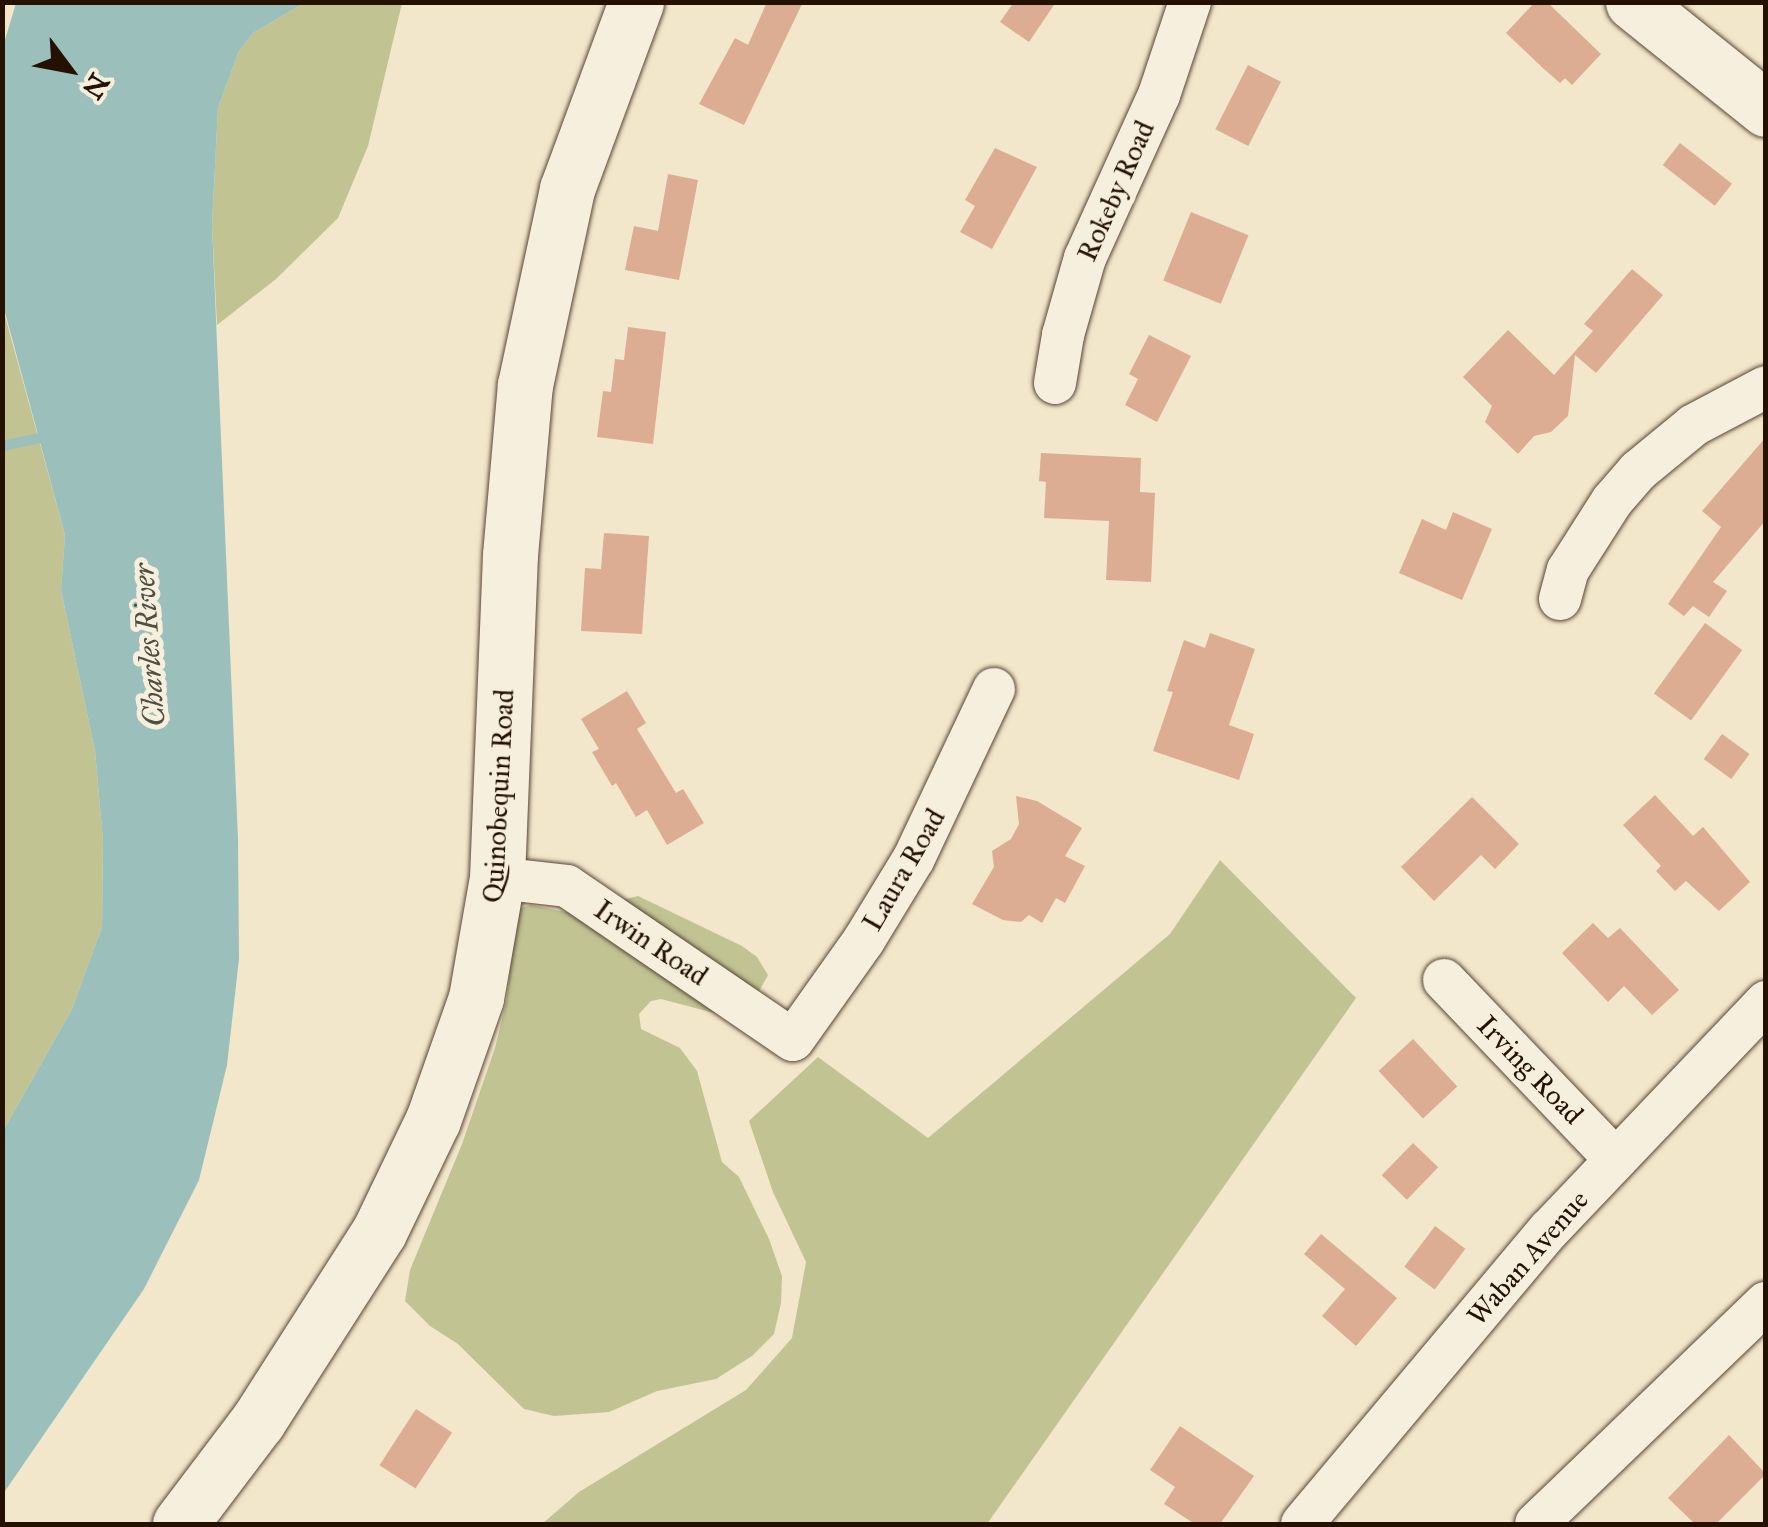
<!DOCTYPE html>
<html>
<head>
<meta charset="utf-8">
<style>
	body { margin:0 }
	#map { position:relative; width:1768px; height:1527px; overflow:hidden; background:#f2e6cb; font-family:"IM FELL Great Primer",serif }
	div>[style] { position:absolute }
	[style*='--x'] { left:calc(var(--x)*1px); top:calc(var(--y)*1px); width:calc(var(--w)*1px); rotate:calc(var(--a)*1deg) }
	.green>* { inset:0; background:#c1c393 }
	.water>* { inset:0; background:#9bbfba }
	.stream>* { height:10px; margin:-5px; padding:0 5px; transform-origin:5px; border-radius:5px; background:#9bbfba }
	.building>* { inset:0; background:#dcad92; transform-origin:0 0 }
	.roads { filter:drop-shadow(0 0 2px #584634) drop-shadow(0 0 2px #584634) }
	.street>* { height:42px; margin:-21px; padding:0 21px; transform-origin:21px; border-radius:21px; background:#f7efdd }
	.secondary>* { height:55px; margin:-27.5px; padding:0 27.5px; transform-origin:27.5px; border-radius:27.5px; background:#f7efdd }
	span { translate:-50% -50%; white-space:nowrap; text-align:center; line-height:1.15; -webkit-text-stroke:10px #f7efdd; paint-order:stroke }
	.street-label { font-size:28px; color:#241102 }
	.water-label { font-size:30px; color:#4e4e42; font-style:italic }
	.frame { position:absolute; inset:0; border:5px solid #241102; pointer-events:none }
	.north { position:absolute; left:20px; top:20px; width:100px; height:100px; -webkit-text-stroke:8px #f7efdd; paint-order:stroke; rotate:122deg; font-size:28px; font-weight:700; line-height:40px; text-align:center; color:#241102 }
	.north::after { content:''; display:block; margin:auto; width:35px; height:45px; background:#241102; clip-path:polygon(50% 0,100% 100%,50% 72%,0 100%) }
</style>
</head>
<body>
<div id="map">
	<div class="green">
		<div style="clip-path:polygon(304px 3px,402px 3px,368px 146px,338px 218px,276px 279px,217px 325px,212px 225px,218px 108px,239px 51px,253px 33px)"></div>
		<div style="clip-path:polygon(2px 305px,65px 535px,61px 590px,95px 751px,103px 841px,102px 927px,72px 1009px,3px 1131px)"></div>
		<div style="clip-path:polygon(1220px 860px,1356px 998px,987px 1524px,542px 1524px,579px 1492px,746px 1390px,792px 1338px,806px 1262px,773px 1192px,749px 1121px,818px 1057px,928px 1138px,1170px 934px)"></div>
		<div style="clip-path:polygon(638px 896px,742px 946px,757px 957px,768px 975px,754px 1000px,734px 1010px,714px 1013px,661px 999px,651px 1001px,639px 1014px,641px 1029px,680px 1048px,697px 1071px,722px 1162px,739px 1177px,769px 1239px,782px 1276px,781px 1303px,774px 1334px,752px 1356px,716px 1379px,657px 1391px,609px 1412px,554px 1416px,524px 1409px,458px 1344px,430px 1326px,405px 1301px,410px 1270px,462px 1144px,495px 1048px,507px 999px,516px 909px,531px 905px,571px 913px)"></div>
	</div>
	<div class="water">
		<div style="clip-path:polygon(16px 3px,304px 3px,253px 33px,239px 51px,218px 108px,212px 225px,238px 839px,239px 959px,227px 1065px,199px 1180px,144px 1289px,3px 1494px,3px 1131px,72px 1009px,102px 927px,103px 841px,95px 751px,61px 590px,65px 535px,3px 305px,2px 50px)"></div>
	</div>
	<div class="stream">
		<div style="--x:2;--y:446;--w:49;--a:-11.8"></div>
	</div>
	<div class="building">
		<div style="clip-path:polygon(767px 2px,803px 2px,744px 125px,699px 104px,735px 38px,748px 45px)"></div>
		<div style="clip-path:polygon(1014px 2px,1056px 2px,1029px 42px,1000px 22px)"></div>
		<div style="clip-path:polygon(1535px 2px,1547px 2px,1601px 54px,1572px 85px,1565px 78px,1560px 83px,1544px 69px,1506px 33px)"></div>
		<div style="left:1248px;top:65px;width:37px;height:72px;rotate:27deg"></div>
		<div style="left:1680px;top:143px;width:66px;height:28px;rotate:38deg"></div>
		<div style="clip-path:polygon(995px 148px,1037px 167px,992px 249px,960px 232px,975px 206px,965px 200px)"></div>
		<div style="clip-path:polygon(668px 174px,698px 180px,679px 280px,625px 270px,634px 226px,658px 231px)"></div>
		<div style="left:1191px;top:212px;width:62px;height:74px;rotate:22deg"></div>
		<div style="clip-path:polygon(1632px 269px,1663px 295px,1596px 373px,1575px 355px,1568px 416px,1551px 432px,1534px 436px,1518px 454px,1485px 422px,1492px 406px,1463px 377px,1508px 330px,1554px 375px,1593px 331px,1584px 324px)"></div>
		<div style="clip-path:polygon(628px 327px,666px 332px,653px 444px,597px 437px,603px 391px,611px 392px,615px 359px,624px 360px)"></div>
		<div style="clip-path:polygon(1149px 335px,1191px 356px,1157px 422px,1125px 405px,1138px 379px,1129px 374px)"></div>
		<div style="clip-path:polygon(1766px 437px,1766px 520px,1713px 582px,1727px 591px,1709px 617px,1693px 606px,1684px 616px,1668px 604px,1721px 527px,1702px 511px)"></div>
		<div style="clip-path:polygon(1041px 453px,1141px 458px,1140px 492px,1155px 493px,1151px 582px,1106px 580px,1109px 521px,1044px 518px,1046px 482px,1039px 481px)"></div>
		<div style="clip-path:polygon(1453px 512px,1492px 529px,1462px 600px,1399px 573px,1422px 519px,1446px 530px)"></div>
		<div style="clip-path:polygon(604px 533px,649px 536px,642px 634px,581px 631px,585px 568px,601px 569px)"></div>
		<div style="left:1705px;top:623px;width:46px;height:87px;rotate:36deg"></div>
		<div style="clip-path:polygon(1210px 633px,1255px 649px,1229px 725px,1254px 734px,1239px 780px,1153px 751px,1173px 692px,1167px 691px,1184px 640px,1205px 648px)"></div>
		<div style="clip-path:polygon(627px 691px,646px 723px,637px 729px,676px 793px,683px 789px,704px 823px,667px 845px,647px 810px,636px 817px,616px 783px,612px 786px,592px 752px,599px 749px,581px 719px)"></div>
		<div style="left:1722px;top:734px;width:34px;height:31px;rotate:36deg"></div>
		<div style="clip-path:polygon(1655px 795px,1693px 836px,1703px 827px,1750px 882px,1719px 911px,1686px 881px,1675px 891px,1656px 871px,1661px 866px,1623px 825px)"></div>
		<div style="clip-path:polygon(1016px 796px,1037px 801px,1082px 828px,1065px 856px,1085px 866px,1065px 903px,1056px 898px,1042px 923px,1029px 915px,1021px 922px,1003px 920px,972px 904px,994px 867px,992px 851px,1011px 839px,1019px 824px)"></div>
		<div style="clip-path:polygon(1472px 797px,1519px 844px,1495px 869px,1481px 855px,1434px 901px,1401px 867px)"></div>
		<div style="clip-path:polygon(1593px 923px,1608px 938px,1620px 928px,1679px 990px,1652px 1015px,1624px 986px,1608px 1002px,1562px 953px)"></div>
		<div style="left:1413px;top:1039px;width:65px;height:47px;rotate:47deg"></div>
		<div style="left:1413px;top:1143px;width:35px;height:45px;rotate:44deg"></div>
		<div style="left:1435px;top:1226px;width:38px;height:51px;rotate:37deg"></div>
		<div style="clip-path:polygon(1321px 1234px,1397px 1298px,1356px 1346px,1322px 1316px,1345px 1289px,1304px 1254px)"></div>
		<div style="left:416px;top:1409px;width:43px;height:67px;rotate:33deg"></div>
		<div style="clip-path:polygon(1180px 1426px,1254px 1476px,1220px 1524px,1195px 1524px,1164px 1504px,1175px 1487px,1150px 1470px)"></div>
		<div style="clip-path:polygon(1729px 1435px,1766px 1474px,1716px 1524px,1695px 1524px,1668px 1498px)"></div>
	</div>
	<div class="roads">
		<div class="street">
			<div style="--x:1055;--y:383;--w:49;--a:-80.5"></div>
			<div style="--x:1063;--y:335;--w:80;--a:-74.1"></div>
			<div style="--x:1085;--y:258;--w:179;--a:-65.6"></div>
			<div style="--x:1159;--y:95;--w:98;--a:-71.6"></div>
			<div style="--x:1560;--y:599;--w:30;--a:-75"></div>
			<div style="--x:1568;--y:570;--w:82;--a:-57.5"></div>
			<div style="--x:1612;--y:501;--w:40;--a:-49"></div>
			<div style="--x:1638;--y:471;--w:72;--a:-39.4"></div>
			<div style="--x:1694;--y:425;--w:81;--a:-27.8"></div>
			<div style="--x:497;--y:878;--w:70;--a:6.5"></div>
			<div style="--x:567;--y:886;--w:273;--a:34.3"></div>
			<div style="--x:793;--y:1040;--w:123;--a:-54.6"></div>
			<div style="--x:864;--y:940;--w:96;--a:-58.6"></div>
			<div style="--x:914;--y:858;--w:187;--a:-64.7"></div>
			<div style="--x:1444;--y:980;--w:248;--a:46.3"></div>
			<div style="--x:1302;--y:1524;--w:384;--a:-50"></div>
			<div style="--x:1549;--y:1230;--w:315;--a:-46.4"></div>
			<div style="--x:1536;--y:1524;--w:319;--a:-43.9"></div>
		</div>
		<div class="secondary">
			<div style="--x:1633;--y:2;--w:171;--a:38.8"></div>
			<div style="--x:180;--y:1524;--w:129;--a:-52.9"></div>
			<div style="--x:258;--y:1421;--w:224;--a:-57.4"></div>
			<div style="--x:379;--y:1232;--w:124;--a:-64.3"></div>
			<div style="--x:433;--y:1120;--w:129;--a:-70.6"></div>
			<div style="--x:476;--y:998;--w:122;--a:-80.1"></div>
			<div style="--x:497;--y:878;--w:323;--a:-87.7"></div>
			<div style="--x:510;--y:555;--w:171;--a:-85"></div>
			<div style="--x:525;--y:385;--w:200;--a:-77.9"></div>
			<div style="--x:567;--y:189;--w:199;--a:-69.7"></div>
		</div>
	</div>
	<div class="street-label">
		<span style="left:1116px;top:191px;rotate:-66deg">Rokeby Road</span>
		<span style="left:499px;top:796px;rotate:-87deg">Quinobequin Road</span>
		<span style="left:904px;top:870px;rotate:-60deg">Laura Road</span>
		<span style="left:651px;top:943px;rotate:34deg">Irwin Road</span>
		<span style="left:1530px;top:1070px;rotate:46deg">Irving Road</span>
		<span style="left:1528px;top:1258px;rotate:-49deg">Waban Avenue</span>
	</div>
	<div class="water-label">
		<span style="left:149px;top:645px;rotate:-94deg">Charles River</span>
	</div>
	<div class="frame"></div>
	<div class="north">N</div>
</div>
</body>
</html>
